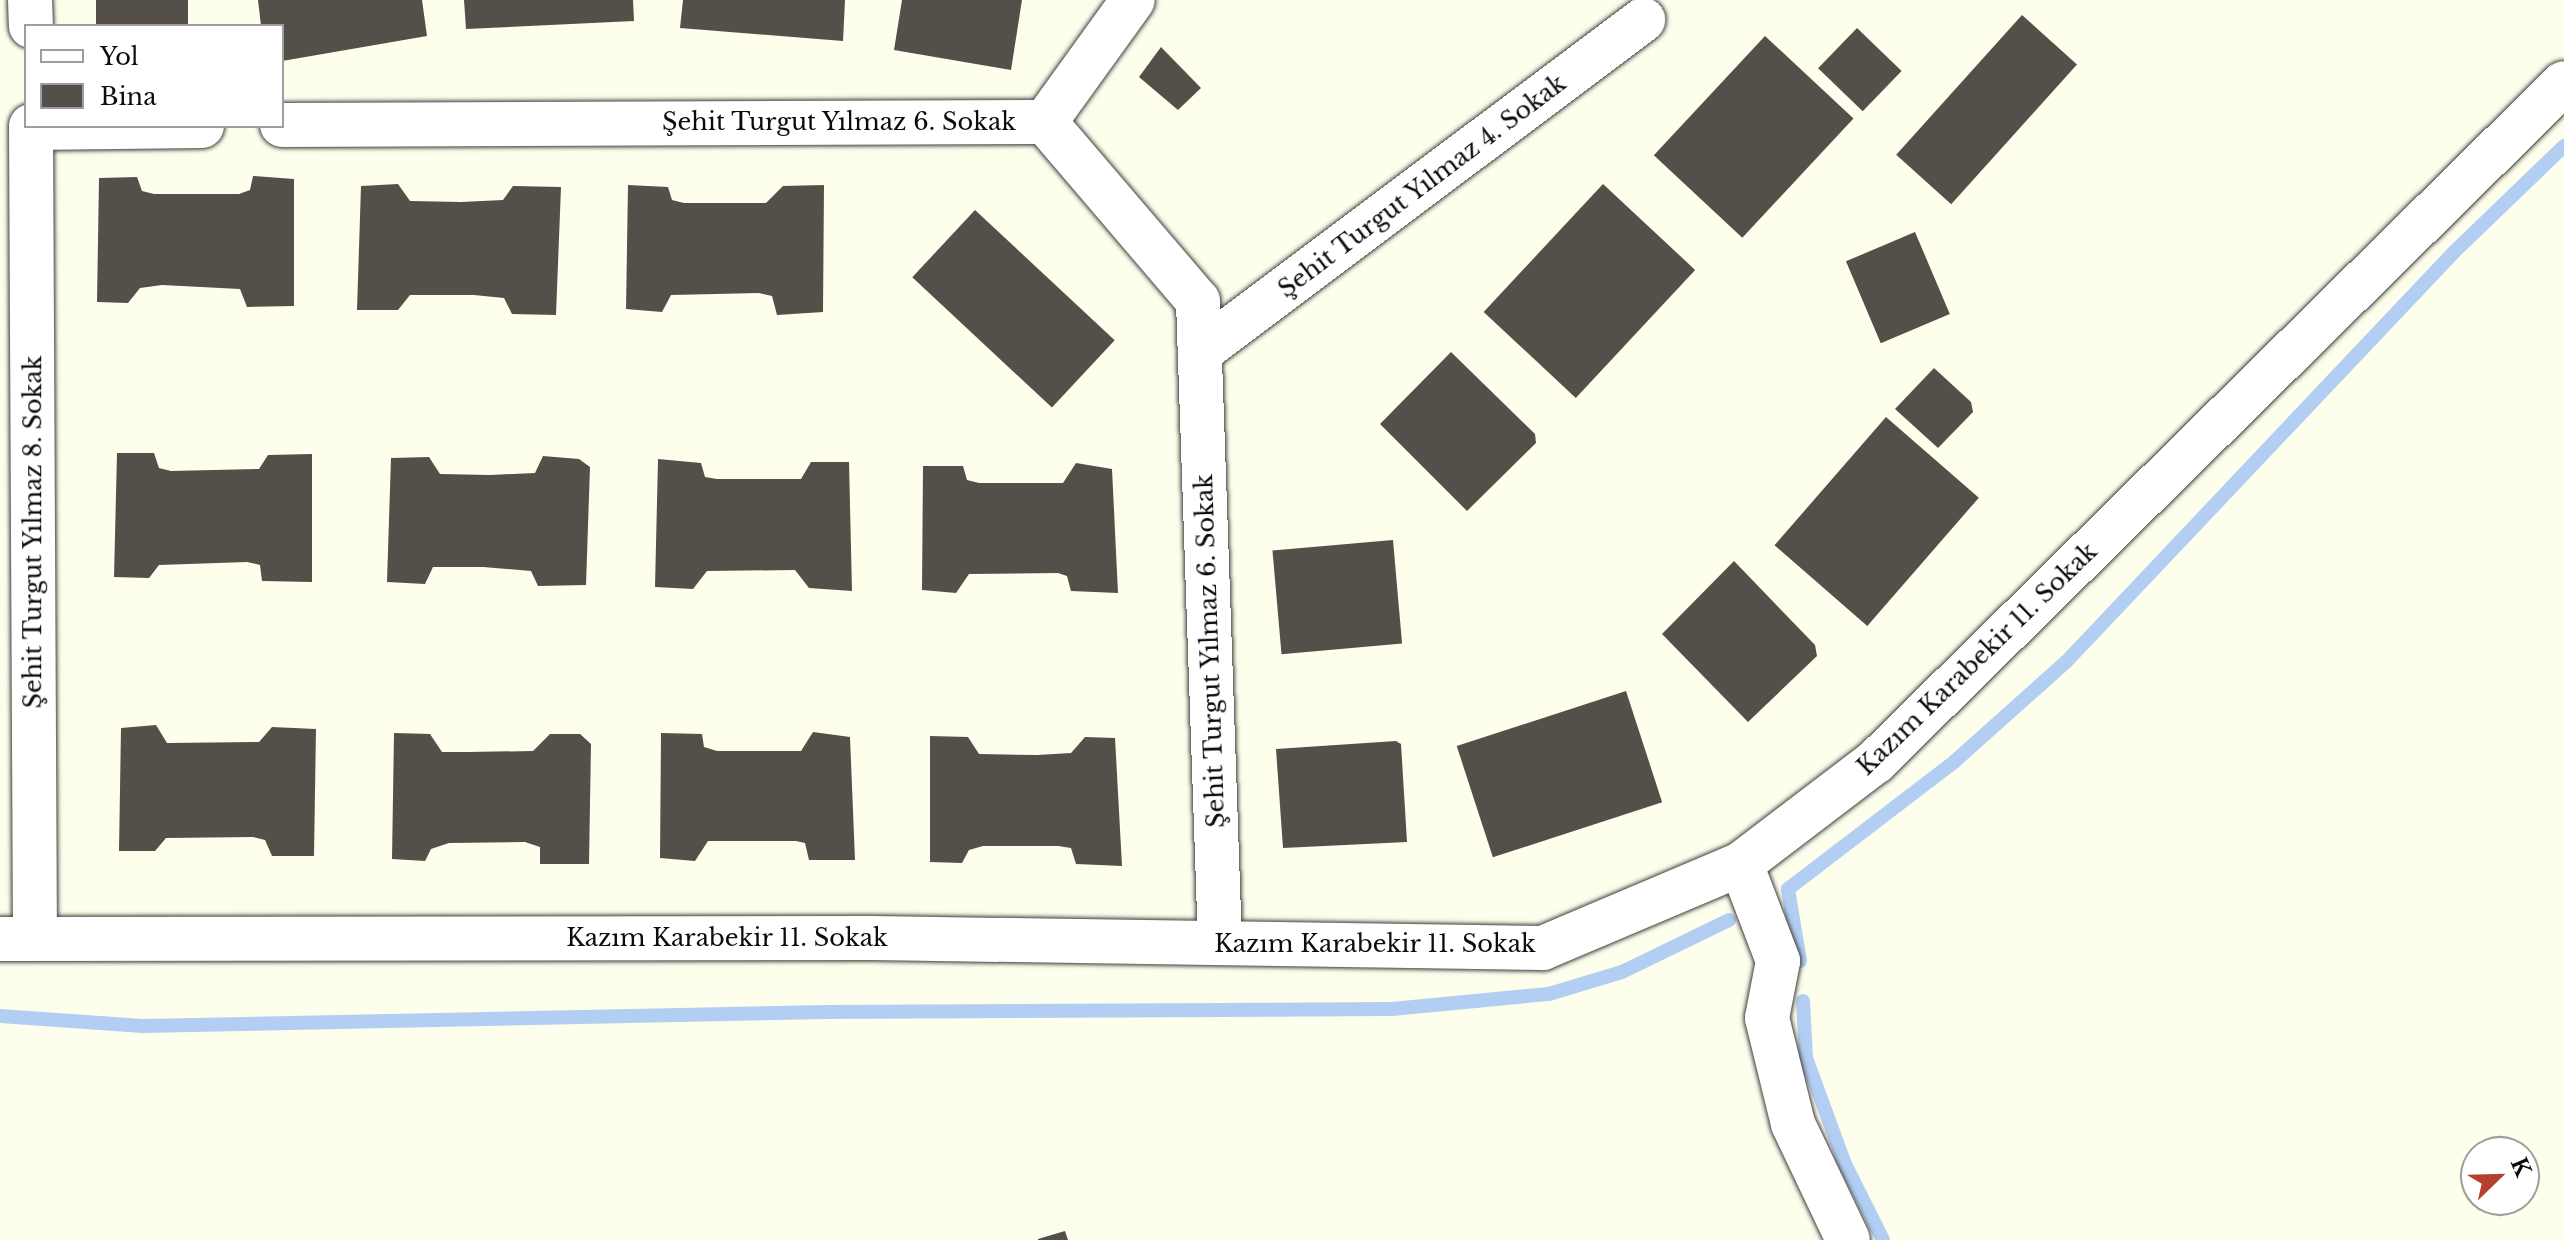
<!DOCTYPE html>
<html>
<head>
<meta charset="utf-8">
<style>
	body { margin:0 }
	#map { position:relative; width:2564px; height:1240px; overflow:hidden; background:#fefeec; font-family:"Libre Baskerville",serif }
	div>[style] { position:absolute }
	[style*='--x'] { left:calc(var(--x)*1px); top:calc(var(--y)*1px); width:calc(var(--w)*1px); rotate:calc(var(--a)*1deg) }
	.stream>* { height:14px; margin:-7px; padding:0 7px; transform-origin:7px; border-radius:7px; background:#b3cef3 }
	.building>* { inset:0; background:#544f49; transform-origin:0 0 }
	.roads { filter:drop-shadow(0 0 2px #3f3f3f) drop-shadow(0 0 2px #3f3f3f) }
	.minor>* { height:44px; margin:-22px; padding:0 22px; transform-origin:22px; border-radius:22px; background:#fff }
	span { translate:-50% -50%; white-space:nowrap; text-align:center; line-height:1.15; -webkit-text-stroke:8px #fff; paint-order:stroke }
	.street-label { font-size:24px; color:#0c0c0c }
	.legend { position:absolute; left:24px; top:24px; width:260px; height:104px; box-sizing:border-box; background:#fff; border:2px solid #9e9e9e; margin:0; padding:10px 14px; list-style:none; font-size:24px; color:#0c0c0c }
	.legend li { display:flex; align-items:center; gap:16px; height:40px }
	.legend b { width:40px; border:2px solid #9e9e9e }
	.north { position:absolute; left:2460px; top:1136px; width:80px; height:80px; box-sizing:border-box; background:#fff; border:2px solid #9e9e9e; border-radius:50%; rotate:67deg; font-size:22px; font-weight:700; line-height:32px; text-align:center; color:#0c0c0c }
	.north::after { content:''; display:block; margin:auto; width:28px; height:36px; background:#b5402b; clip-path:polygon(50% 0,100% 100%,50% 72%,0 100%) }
</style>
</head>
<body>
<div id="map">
	<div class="stream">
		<div style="--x:1800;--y:961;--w:73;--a:-99.5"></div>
		<div style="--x:1788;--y:889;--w:209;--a:-37.4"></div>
		<div style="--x:1954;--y:762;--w:150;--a:-41.8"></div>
		<div style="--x:2066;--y:662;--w:564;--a:-46.58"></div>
		<div style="--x:2454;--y:252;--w:153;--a:-43.9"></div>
		<div style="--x:1803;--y:1001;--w:57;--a:87"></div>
		<div style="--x:1806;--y:1058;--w:113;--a:69.8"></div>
		<div style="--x:1845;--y:1164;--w:85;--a:63.4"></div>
		<div style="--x:0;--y:1016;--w:143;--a:4"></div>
		<div style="--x:143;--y:1026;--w:683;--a:-1.17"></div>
		<div style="--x:826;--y:1012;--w:566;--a:-0.3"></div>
		<div style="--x:1392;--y:1009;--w:158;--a:-5.5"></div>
		<div style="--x:1549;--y:994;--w:76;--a:-16.8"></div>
		<div style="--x:1622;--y:972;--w:119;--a:-25.9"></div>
	</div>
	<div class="building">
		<div style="left:96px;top:0;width:92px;height:26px"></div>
		<div style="clip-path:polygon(258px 0,422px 0,427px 36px,282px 61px,282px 26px,261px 26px)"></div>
		<div style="clip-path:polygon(464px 0,633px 0,634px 21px,466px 29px)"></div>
		<div style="clip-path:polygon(683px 0,845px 0,843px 41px,680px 28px)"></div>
		<div style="clip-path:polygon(902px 0,1022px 0,1011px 70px,894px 50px)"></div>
		<div style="left:2022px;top:15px;width:74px;height:188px;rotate:42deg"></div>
		<div style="left:1857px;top:28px;width:62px;height:56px;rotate:44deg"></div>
		<div style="left:1765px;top:36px;width:121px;height:163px;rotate:43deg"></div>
		<div style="clip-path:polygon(1161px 47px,1201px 88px,1178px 110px,1139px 77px)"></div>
		<div style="clip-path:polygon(253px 176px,294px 179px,294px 306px,247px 307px,240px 289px,162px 285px,140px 288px,128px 303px,97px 302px,99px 178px,137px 177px,142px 191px,154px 194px,239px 194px,250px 190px)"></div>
		<div style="clip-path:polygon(398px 184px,410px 201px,461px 202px,503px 200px,513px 186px,561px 187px,556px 315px,512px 314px,504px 298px,474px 295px,410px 295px,398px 310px,357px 310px,361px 186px)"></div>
		<div style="left:1603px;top:184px;width:126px;height:175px;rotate:43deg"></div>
		<div style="clip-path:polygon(628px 185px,668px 187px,672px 200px,684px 203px,766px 203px,783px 186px,824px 185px,823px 312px,777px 315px,772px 296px,759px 293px,671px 295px,662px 312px,626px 309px)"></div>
		<div style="left:975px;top:210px;width:191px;height:92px;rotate:43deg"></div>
		<div style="left:1915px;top:232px;width:89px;height:75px;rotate:67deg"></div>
		<div style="clip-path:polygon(1451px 352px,1535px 434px,1536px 443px,1467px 511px,1380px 424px)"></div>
		<div style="clip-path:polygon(1934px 368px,1971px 402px,1973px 412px,1938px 448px,1895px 409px)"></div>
		<div style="left:1886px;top:417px;width:123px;height:170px;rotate:41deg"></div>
		<div style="clip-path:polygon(117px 453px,154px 453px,159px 468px,171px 471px,259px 469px,268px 455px,312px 454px,312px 582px,262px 581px,260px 565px,247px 562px,159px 565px,149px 578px,114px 577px)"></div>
		<div style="clip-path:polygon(543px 456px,579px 459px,590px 467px,586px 585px,538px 586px,531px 571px,483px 567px,433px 567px,425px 584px,387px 582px,391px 458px,429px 457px,440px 474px,490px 475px,535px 473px)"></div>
		<div style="clip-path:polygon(658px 459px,701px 463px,705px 477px,717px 479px,801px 479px,811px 462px,849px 462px,852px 591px,809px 588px,795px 570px,707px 571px,693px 589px,655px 587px)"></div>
		<div style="clip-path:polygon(1076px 463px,1112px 469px,1118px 593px,1071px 591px,1067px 576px,1058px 573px,969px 574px,956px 593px,922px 590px,923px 466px,963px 466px,967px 480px,979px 483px,1063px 483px)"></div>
		<div style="left:1393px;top:540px;width:104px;height:121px;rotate:85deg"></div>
		<div style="clip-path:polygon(1734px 561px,1815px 645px,1817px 656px,1748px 722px,1662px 634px)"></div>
		<div style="left:1626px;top:691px;width:117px;height:178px;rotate:72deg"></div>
		<div style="clip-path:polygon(156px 725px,167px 743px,259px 742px,272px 727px,316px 729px,314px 856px,272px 856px,265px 840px,253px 837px,166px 838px,155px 851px,119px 851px,121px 728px)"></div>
		<div style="clip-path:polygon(813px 732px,850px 737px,855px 860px,809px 860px,805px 843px,796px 841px,708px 841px,695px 861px,660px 858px,661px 733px,702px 734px,704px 747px,717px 751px,801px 751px)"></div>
		<div style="clip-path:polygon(394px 733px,430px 734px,442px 752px,468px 752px,533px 751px,550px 734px,580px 734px,591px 744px,589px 864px,540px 864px,540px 847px,525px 842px,449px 843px,431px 849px,425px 861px,392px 859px)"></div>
		<div style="clip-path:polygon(930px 736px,968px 737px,979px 754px,1037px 755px,1071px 753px,1085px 737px,1115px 738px,1122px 866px,1076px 864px,1071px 848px,1058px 846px,983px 846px,969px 850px,962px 863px,930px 862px)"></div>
		<div style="clip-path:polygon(1396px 741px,1401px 744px,1407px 842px,1283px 848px,1276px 749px)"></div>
		<div style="clip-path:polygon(1065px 1231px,1068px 1240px,1038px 1240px,1038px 1239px)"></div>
	</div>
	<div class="roads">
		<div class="minor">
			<div style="--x:30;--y:0;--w:26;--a:88"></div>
			<div style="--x:1045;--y:122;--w:150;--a:-54.2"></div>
			<div style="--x:282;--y:125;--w:763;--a:-0.23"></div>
			<div style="--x:1045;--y:122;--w:235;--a:49.5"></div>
			<div style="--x:1198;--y:301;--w:642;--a:88.04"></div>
			<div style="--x:31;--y:126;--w:812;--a:89.72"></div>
			<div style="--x:31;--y:128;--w:171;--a:-0.7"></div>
			<div style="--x:1200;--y:352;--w:554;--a:-36.85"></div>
			<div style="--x:1741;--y:864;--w:104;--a:69.1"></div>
			<div style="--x:1778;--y:961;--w:58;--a:100.9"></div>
			<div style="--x:1767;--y:1018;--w:109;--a:76.2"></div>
			<div style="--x:1793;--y:1124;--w:128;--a:64.6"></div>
			<div style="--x:0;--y:939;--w:873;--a:-0.07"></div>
			<div style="--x:873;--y:938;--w:670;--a:0.86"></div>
			<div style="--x:1543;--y:948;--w:215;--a:-23"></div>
			<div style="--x:1741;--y:864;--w:168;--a:-37.3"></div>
			<div style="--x:1875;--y:762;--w:967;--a:-44.58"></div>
		</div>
	</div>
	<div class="street-label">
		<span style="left:839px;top:122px">Şehit Turgut Yılmaz 6. Sokak</span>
		<span style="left:1422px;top:186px;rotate:-37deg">Şehit Turgut Yılmaz 4. Sokak</span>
		<span style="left:33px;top:532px;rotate:-90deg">Şehit Turgut Yılmaz 8. Sokak</span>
		<span style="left:1210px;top:651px;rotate:-92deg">Şehit Turgut Yılmaz 6. Sokak</span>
		<span style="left:1977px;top:659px;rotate:-44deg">Kazım Karabekir 11. Sokak</span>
		<span style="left:727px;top:938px">Kazım Karabekir 11. Sokak</span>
		<span style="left:1375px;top:944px">Kazım Karabekir 11. Sokak</span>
	</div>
	<ul class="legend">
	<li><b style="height:10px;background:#fff"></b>Yol</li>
	<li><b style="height:22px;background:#544f49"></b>Bina</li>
	</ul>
	<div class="north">K</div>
</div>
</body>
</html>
